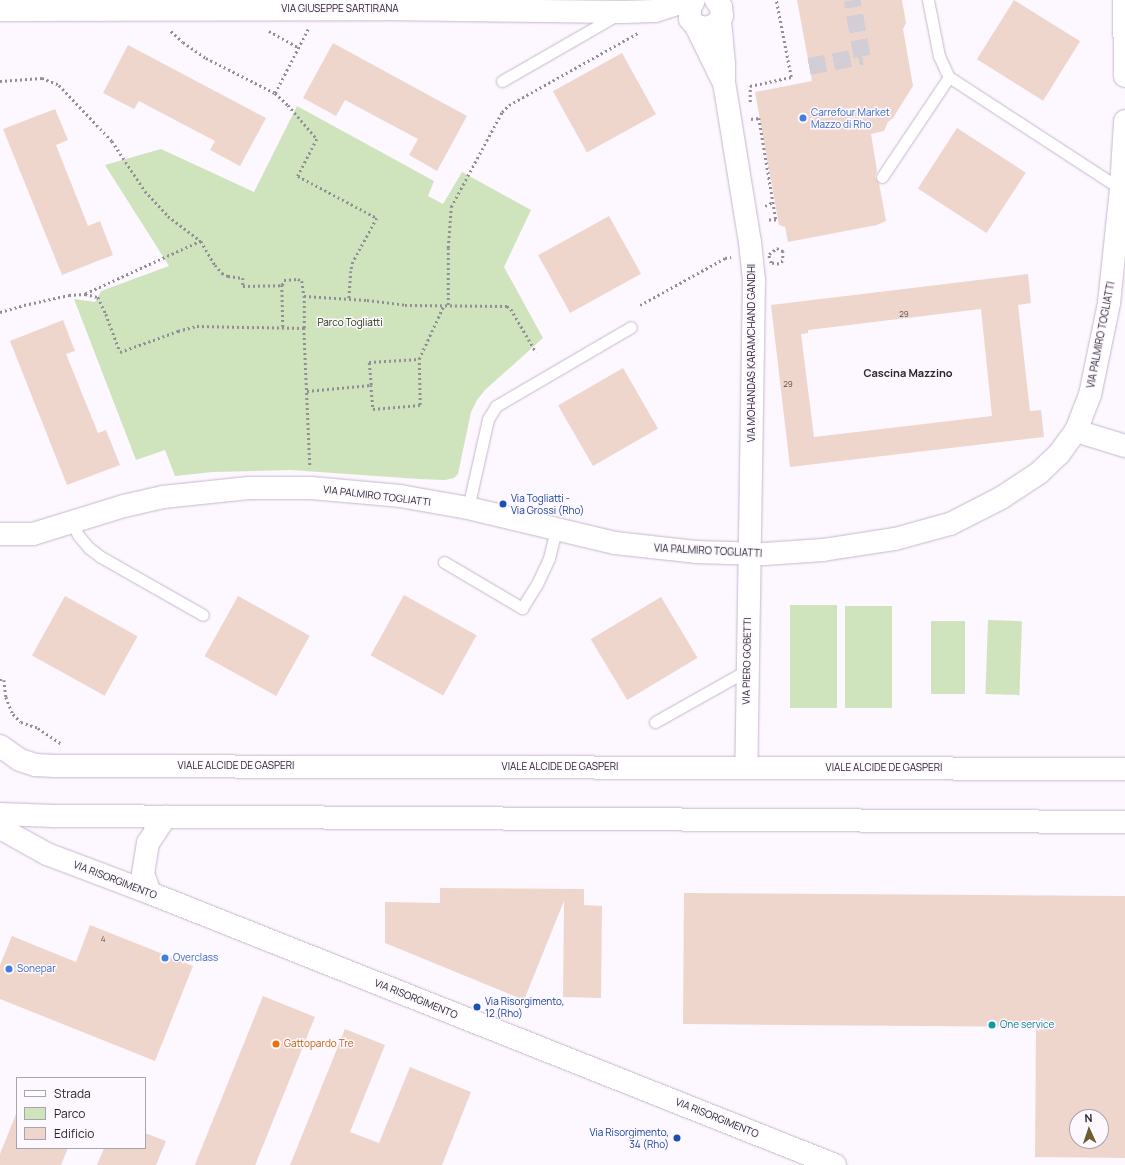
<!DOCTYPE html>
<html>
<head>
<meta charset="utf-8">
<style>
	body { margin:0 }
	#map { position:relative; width:1125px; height:1165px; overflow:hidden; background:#fdf7ff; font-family:Manrope,sans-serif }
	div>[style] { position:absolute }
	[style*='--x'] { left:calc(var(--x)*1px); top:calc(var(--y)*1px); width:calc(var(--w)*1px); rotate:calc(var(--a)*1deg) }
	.green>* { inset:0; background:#cfe4bc; transform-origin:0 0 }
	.building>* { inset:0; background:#efd6cc; transform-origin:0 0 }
	.pedestrian-tunnel>* { height:17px; margin-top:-8.5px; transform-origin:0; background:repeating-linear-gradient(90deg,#d3cdd5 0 17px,transparent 0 25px) }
	.path>* { height:2.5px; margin-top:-1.25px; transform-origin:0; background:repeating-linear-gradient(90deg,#938d95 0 2px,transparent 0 5px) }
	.roads { filter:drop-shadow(0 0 1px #c6b7cb) drop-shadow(0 0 1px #c6b7cb) }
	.service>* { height:11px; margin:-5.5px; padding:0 5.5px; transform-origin:5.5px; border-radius:5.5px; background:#fff }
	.minor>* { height:22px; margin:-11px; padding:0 11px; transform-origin:11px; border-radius:11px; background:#fff }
	.tertiary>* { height:22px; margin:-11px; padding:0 11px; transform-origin:11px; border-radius:11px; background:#fff }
	.dots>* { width:11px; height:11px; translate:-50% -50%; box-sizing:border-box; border:2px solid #fdf7ff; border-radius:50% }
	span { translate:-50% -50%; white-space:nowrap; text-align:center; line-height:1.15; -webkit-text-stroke:3px #fdf7ff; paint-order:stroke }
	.number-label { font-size:8px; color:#5c5154 }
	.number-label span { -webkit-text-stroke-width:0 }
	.street-label { font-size:10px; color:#2b252c }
	.shop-label { font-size:10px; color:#366cbe }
	.left { translate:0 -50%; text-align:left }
	.park-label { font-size:10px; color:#213506 }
	.transit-label { font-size:10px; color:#164399 }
	.right { translate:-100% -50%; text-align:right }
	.culture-label { font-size:10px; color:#0d838f }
	.food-label { font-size:10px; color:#c56008 }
	.neighbourhood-label { font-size:11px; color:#2b252c; font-weight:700 }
	.legend { position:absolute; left:16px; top:1077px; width:130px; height:72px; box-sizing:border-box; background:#fdf7ff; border:1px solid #a9a3ab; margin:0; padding:5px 7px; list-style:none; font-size:12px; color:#2b252c }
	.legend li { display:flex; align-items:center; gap:8px; height:20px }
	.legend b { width:20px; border:1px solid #a9a3ab }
	.north { position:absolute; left:1069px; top:1109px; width:40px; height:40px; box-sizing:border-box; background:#fdf7ff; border:1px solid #a9a3ab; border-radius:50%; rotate:357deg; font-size:11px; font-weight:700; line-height:16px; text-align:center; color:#2b252c }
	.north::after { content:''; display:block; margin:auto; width:14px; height:18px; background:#6d5e2b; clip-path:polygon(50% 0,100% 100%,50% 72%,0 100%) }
</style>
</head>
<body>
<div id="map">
	<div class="green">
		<div style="clip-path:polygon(297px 106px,434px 181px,428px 196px,443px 204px,462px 172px,531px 210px,504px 267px,543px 338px,485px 390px,477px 400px,471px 412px,458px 474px,454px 478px,445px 480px,419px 479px,291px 470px,213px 472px,175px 476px,165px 450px,136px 460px,74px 299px,95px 302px,101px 291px,169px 266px,105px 165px,161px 149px,254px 192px)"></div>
		<div style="left:790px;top:605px;width:47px;height:103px"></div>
		<div style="left:845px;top:606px;width:47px;height:102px"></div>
		<div style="left:988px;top:620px;width:34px;height:74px;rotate:2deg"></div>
		<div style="left:931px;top:621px;width:34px;height:73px"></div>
	</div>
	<div class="building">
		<div style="clip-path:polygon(797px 0,902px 0,906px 23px,903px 29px,913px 86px,893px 118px,888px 122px,884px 131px,871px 134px,877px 171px,875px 177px,879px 183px,886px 221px,877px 225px,788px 242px,785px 227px,779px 225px,755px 92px,812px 81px)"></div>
		<div style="left:1014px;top:0;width:78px;height:70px;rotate:32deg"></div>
		<div style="clip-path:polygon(333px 43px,467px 116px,437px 171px,409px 155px,418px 139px,345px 100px,336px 116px,303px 98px)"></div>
		<div style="clip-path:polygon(128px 45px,266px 118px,240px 166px,210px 150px,215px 141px,139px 101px,134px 109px,103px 93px)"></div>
		<div style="left:622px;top:53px;width:70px;height:79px;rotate:61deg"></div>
		<div style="clip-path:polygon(55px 109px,68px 140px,56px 145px,88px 226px,100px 221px,113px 255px,62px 275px,3px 129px)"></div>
		<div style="left:957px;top:128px;width:82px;height:72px;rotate:33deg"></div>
		<div style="left:609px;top:216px;width:66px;height:81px;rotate:61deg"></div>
		<div style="clip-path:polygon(evenodd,1028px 274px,1031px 303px,1018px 305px,1030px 411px,1041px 410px,1044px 437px,790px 467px,771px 305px,1028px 274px,981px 309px,992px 416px,814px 437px,801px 334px,808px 333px,808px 330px,981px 309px)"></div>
		<div style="clip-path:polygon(63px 320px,75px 351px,66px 354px,98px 433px,106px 430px,120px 465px,67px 485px,10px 341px)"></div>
		<div style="left:623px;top:368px;width:70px;height:75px;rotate:60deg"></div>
		<div style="left:404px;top:595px;width:83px;height:69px;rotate:29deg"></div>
		<div style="left:65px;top:596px;width:83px;height:68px;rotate:29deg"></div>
		<div style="left:238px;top:596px;width:82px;height:69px;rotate:29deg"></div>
		<div style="left:661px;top:597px;width:71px;height:82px;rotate:59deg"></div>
		<div style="clip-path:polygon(440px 888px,584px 889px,584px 905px,602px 906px,601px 998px,563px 997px,564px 901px,524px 1000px,385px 943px,385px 902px,440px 903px)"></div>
		<div style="clip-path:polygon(evenodd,684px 893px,1125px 896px,1125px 1158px,1035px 1157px,1036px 1027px,683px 1024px,684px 893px,1077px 1117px,1101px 1117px,1101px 1141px,1077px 1141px,1077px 1117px)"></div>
		<div style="clip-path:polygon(90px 925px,193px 966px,155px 1061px,0 999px,0 965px,12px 936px,76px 962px)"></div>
		<div style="left:263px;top:996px;width:56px;height:182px;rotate:22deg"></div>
		<div style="clip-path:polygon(345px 1029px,385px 1045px,350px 1132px,379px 1143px,410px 1067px,471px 1092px,442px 1165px,290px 1165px)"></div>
		<div style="clip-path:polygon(16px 1114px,17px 1148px,68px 1148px,61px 1165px,0 1165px,0 1154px)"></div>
		<div style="clip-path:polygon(145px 1133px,166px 1141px,156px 1165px,97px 1165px,104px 1148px,145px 1148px)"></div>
	</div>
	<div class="pedestrian-tunnel">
		<div style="--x:809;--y:66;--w:54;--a:-10.7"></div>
		<div style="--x:862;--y:56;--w:57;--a:-100.1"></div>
	</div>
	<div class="path">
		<div style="--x:171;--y:31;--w:16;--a:43"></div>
		<div style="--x:183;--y:42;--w:28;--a:35"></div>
		<div style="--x:206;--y:58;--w:77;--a:26.9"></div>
		<div style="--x:275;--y:93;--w:18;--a:43"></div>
		<div style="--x:288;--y:105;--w:45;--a:49.5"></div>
		<div style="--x:317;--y:139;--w:42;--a:117.2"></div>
		<div style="--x:298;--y:176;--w:89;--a:28"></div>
		<div style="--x:377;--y:218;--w:50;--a:118.6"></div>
		<div style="--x:353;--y:262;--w:9;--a:103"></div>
		<div style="--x:351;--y:271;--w:28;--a:94"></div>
		<div style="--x:269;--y:31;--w:33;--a:29"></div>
		<div style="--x:0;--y:81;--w:42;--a:-4.1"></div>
		<div style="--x:42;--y:78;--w:18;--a:22"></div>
		<div style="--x:59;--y:85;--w:77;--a:46.6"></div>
		<div style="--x:112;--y:141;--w:60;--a:56.6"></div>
		<div style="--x:145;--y:191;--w:34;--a:47"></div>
		<div style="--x:168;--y:216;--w:41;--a:37.1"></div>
		<div style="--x:201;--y:241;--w:128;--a:155.4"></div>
		<div style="--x:275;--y:93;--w:72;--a:-62.7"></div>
		<div style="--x:750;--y:102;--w:16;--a:-90"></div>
		<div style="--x:750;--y:86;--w:42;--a:-12.4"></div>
		<div style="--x:791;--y:77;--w:78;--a:-101"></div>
		<div style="--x:751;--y:119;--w:8;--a:-7"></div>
		<div style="--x:759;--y:118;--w:103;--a:80.5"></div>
		<div style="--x:776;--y:220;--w:10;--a:180"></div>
		<div style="--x:765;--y:206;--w:9;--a:-27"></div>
		<div style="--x:201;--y:241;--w:28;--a:60"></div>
		<div style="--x:215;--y:265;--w:11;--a:49"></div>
		<div style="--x:222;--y:273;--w:7;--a:27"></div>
		<div style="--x:228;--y:276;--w:15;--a:8"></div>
		<div style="--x:243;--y:278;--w:8;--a:90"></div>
		<div style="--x:243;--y:286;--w:39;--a:-1"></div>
		<div style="--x:282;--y:285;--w:42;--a:88.6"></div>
		<div style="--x:777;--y:248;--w:7;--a:27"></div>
		<div style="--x:783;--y:251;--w:10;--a:90"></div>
		<div style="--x:783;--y:261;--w:5;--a:143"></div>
		<div style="--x:779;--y:264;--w:8;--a:-173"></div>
		<div style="--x:771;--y:263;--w:5;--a:-112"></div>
		<div style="--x:769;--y:258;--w:4;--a:-90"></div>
		<div style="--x:769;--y:254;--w:10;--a:-37"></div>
		<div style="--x:282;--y:285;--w:5;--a:-68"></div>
		<div style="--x:284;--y:280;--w:14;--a:-4"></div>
		<div style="--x:298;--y:279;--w:4;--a:27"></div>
		<div style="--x:302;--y:281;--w:15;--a:82"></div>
		<div style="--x:448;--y:305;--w:57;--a:-90"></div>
		<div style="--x:448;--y:248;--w:41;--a:-85.8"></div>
		<div style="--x:451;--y:207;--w:108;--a:-61.8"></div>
		<div style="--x:502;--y:112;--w:10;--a:-45"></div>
		<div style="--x:509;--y:105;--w:148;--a:-29.2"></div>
		<div style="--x:640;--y:305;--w:97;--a:-28.9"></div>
		<div style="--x:725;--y:258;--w:6;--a:-9"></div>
		<div style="--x:0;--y:312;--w:25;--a:-16"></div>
		<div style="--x:24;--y:305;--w:46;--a:-12.5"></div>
		<div style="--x:69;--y:295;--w:16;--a:-4"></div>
		<div style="--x:85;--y:294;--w:13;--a:13"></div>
		<div style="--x:98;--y:297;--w:19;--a:65"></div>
		<div style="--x:106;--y:314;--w:40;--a:69.8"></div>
		<div style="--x:120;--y:352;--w:62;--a:-19.9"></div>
		<div style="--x:178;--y:331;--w:20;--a:-15"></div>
		<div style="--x:197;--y:326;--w:107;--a:1.1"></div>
		<div style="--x:304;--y:328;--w:140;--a:87.5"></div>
		<div style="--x:304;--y:328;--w:32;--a:-90"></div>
		<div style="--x:304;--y:296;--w:63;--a:3.6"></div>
		<div style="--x:367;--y:300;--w:38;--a:7"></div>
		<div style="--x:405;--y:305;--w:102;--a:0.6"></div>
		<div style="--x:507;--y:306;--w:5;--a:37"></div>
		<div style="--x:511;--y:309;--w:50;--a:59.8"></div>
		<div style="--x:371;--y:385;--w:23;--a:-95"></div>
		<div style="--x:369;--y:362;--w:50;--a:-3.4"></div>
		<div style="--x:307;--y:391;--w:64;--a:-5.4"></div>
		<div style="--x:371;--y:385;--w:24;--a:85"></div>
		<div style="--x:373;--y:409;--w:47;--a:-4.9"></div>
		<div style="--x:420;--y:405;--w:46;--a:-91.2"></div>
		<div style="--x:419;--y:359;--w:60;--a:-65.2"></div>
		<div style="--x:0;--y:680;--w:4;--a:0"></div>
		<div style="--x:4;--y:680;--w:17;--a:83"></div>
		<div style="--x:6;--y:697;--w:18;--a:68"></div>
		<div style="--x:13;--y:714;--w:11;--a:45"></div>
		<div style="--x:21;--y:722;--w:18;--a:19"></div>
		<div style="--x:38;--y:728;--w:29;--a:34"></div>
	</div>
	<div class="roads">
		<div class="service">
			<div style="--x:928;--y:0;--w:57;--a:78.9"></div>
			<div style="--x:939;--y:56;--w:23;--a:65"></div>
			<div style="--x:949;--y:77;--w:205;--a:33.1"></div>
			<div style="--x:502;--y:81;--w:133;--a:-29.9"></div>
			<div style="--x:882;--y:177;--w:120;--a:-56.2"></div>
			<div style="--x:468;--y:508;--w:91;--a:-77.3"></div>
			<div style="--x:488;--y:419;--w:15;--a:-58"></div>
			<div style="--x:496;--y:406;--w:156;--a:-30.3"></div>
			<div style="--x:72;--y:522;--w:14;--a:65"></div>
			<div style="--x:78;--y:535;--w:17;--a:50"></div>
			<div style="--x:89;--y:548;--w:15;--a:37"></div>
			<div style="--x:101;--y:557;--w:117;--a:29.6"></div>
			<div style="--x:444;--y:562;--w:91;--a:30.5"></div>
			<div style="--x:522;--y:608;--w:28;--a:-58"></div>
			<div style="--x:537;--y:584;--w:29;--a:-65"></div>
			<div style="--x:549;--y:558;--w:29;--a:-76"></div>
			<div style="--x:655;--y:722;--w:104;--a:-29.3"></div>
		</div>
		<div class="minor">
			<div style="--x:694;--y:0;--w:9;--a:117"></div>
			<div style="--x:690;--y:8;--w:11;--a:90"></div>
			<div style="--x:690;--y:19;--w:9;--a:49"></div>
			<div style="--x:696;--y:26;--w:11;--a:10"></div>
			<div style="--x:707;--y:28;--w:10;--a:-24"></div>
			<div style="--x:716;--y:24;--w:10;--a:-53"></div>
			<div style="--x:722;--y:16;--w:9;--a:-96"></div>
			<div style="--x:721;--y:7;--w:9;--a:-126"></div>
			<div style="--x:1124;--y:0;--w:76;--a:89.2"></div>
			<div style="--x:0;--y:10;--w:382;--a:-0.1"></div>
			<div style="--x:382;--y:9;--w:241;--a:0.7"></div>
			<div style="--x:623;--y:12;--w:32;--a:-2"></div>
			<div style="--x:655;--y:11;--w:22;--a:-18"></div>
			<div style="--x:676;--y:4;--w:16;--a:-4"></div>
			<div style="--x:720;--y:20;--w:45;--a:84.9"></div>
			<div style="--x:724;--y:65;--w:17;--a:90"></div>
			<div style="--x:724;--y:82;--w:162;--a:80.8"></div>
			<div style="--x:750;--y:242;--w:38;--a:84"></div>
			<div style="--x:754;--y:280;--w:488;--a:90.9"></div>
			<div style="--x:696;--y:26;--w:59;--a:63.9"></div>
			<div style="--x:1076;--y:431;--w:51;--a:17"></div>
			<div style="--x:0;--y:534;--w:33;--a:0"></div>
			<div style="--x:33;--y:534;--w:95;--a:-17.1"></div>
			<div style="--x:124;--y:506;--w:40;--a:-13"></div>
			<div style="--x:163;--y:497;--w:86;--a:-6"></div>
			<div style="--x:249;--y:488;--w:62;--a:0"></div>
			<div style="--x:311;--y:488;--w:89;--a:5.1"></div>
			<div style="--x:400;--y:496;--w:69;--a:10"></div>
			<div style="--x:468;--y:508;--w:151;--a:13.4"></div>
			<div style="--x:615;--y:543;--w:81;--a:6.3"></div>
			<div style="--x:696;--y:552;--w:68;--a:1.7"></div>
			<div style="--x:764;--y:554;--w:59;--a:-3.9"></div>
			<div style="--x:823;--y:550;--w:73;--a:-8.7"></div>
			<div style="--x:895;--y:539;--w:57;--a:-15.3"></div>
			<div style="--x:950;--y:524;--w:57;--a:-27"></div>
			<div style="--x:1001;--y:498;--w:45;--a:-33.3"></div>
			<div style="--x:1039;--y:473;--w:28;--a:-44"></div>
			<div style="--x:1059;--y:454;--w:29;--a:-54"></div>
			<div style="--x:1076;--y:431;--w:39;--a:-69"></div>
			<div style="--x:1090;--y:395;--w:94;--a:-78.3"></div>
			<div style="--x:1109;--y:303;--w:115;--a:-84"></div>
			<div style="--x:1121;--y:189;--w:68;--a:-86.6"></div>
			<div style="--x:0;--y:746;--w:24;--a:35"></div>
			<div style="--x:20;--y:760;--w:16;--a:18"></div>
			<div style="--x:35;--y:765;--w:20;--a:3"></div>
			<div style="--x:55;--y:766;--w:1070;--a:0.16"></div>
			<div style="--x:0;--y:828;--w:54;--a:29"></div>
			<div style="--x:47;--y:854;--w:110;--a:20.7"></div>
			<div style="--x:150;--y:893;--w:737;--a:21.66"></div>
			<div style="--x:150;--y:893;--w:20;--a:-110"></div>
			<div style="--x:143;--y:874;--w:31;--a:-81"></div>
			<div style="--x:148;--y:843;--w:32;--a:-56"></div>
		</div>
		<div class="tertiary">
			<div style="--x:0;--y:814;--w:54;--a:2.1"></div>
			<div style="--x:54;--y:816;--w:1071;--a:0.32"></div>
		</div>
	</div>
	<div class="dots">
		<div style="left:803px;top:118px;background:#3f7fe0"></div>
		<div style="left:503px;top:504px;background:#1a4fb4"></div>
		<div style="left:165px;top:958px;background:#3f7fe0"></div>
		<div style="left:9px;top:969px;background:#3f7fe0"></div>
		<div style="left:477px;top:1007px;background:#1a4fb4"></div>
		<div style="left:992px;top:1025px;background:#0f9aa8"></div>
		<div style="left:276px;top:1044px;background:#e8710a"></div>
		<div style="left:677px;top:1138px;background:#1a4fb4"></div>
	</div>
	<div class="number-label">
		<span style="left:904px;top:314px">29</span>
		<span style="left:788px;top:384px">29</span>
		<span style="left:103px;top:939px">4</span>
	</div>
	<div class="street-label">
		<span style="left:340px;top:9px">VIA GIUSEPPE SARTIRANA</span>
		<span style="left:1101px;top:335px;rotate:-79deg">VIA PALMIRO TOGLIATTI</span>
		<span style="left:752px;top:353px;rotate:-90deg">VIA MOHANDAS KARAMCHAND GANDHI</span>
		<span style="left:377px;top:496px;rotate:7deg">VIA PALMIRO TOGLIATTI</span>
		<span style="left:708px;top:551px;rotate:3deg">VIA PALMIRO TOGLIATTI</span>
		<span style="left:747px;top:661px;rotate:-89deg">VIA PIERO GOBETTI</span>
		<span style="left:236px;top:766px">VIALE ALCIDE DE GASPERI</span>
		<span style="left:560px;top:767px">VIALE ALCIDE DE GASPERI</span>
		<span style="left:884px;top:768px">VIALE ALCIDE DE GASPERI</span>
		<span style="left:115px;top:880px;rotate:21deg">VIA RISORGIMENTO</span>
		<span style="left:416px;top:999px;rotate:22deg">VIA RISORGIMENTO</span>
		<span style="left:717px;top:1118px;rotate:22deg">VIA RISORGIMENTO</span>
	</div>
	<div class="shop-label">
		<span class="left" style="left:811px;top:118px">Carrefour Market<br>Mazzo di Rho</span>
		<span class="left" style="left:173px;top:958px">Overclass</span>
		<span class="left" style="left:17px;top:969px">Sonepar</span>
	</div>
	<div class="park-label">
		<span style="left:350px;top:323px">Parco Togliatti</span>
	</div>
	<div class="transit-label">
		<span class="left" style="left:511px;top:504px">Via Togliatti -<br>Via Grossi (Rho)</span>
		<span class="left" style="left:485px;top:1007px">Via Risorgimento,<br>12 (Rho)</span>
		<span class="right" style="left:669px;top:1138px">Via Risorgimento,<br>34 (Rho)</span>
	</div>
	<div class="culture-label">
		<span class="left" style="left:1000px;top:1025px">One service</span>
	</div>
	<div class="food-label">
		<span class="left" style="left:284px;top:1044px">Gattopardo Tre</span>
	</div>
	<div class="neighbourhood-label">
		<span style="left:908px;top:373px">Cascina Mazzino</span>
	</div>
	<ul class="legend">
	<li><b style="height:5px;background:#fff"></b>Strada</li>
	<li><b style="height:11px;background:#cfe4bc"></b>Parco</li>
	<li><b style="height:11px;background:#efd6cc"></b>Edificio</li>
	</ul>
	<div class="north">N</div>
</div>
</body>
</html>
